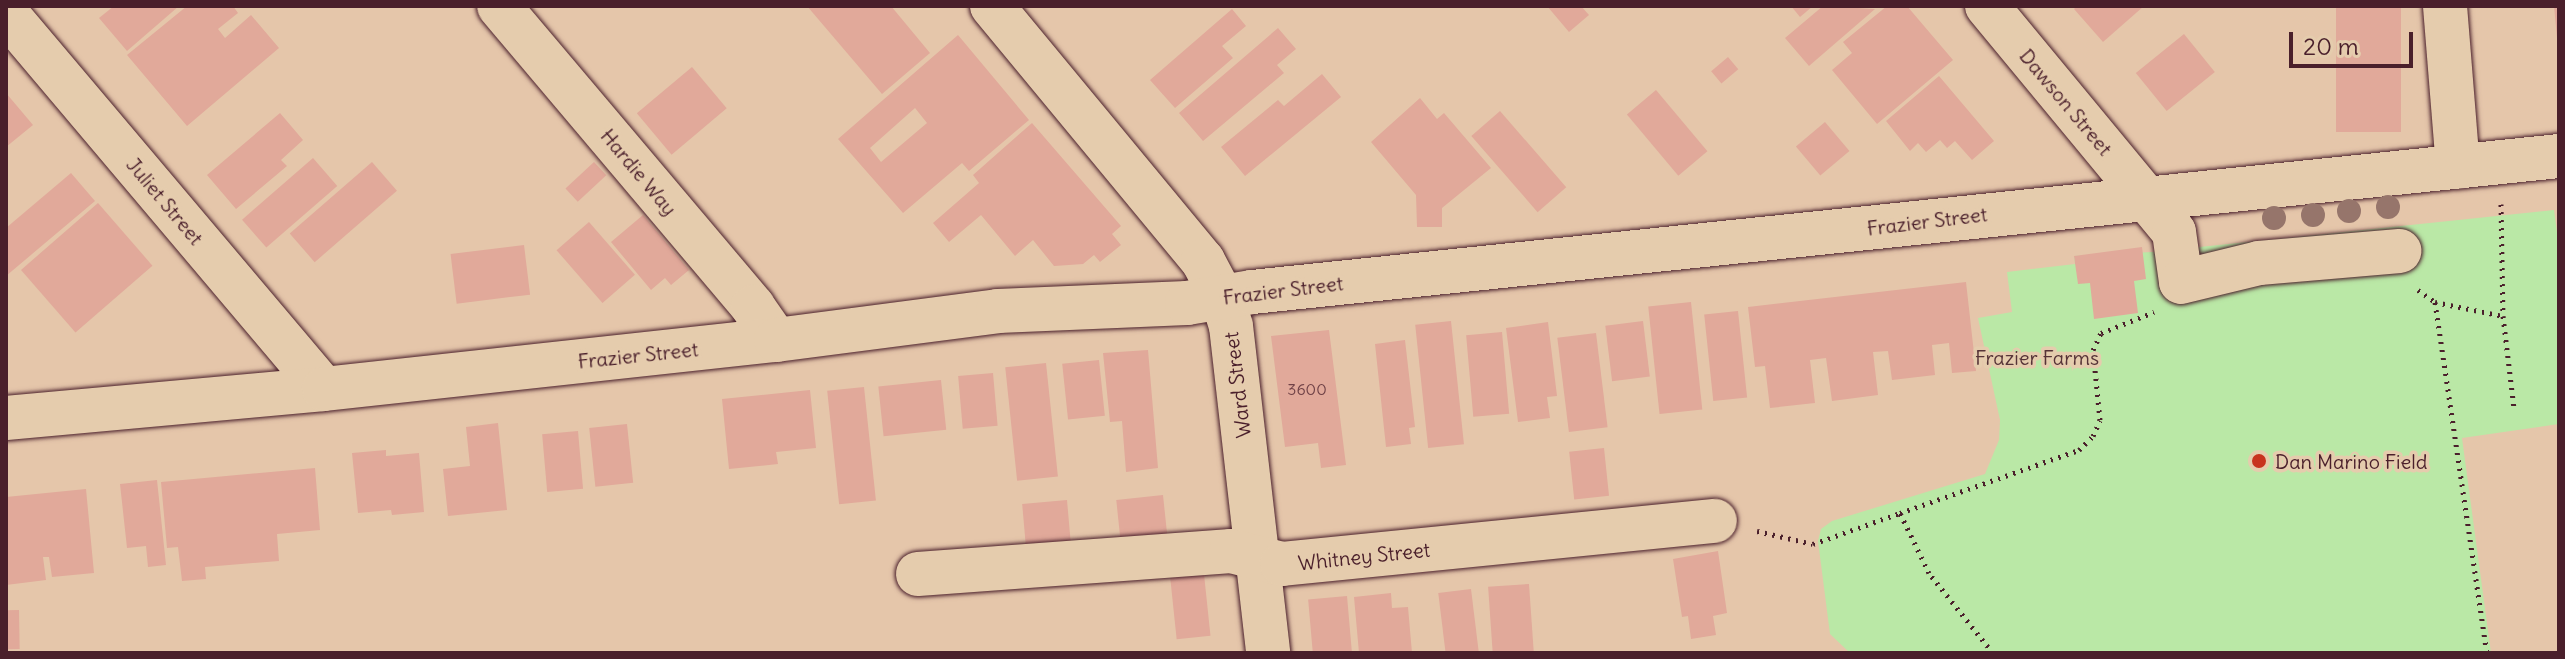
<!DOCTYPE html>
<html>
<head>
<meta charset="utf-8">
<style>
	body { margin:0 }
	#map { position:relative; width:2565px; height:659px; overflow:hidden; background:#e5c6aa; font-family:Delius,sans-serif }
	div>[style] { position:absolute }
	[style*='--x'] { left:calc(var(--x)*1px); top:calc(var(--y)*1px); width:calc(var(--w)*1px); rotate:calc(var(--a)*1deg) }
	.green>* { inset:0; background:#bae8a6 }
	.building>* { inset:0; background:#e1a99a; transform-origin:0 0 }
	.path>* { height:5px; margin-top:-2.5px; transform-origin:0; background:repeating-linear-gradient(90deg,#4a1f2b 0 2px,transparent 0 8px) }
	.roads { filter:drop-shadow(0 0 2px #4a1f2b) drop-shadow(0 0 2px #4a1f2b) }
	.minor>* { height:44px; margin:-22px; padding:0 22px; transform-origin:22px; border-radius:22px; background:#e5ccad }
	.trees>* { width:24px; height:24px; margin:-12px; border-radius:50%; background:#96756b }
	.dots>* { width:22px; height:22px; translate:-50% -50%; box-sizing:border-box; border:4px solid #e5ccad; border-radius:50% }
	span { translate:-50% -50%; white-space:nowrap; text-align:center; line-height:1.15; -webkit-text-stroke:7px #e5ccad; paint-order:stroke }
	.number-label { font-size:16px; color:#704247 }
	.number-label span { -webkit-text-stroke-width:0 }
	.street-label { font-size:20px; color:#4a1f2b }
	.park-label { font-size:20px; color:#553337 }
	.poi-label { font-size:20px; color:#4a1f2b }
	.left { translate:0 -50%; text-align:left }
	.frame { position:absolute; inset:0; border:8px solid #4a1f2b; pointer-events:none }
	.scale { position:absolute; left:2289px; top:32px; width:124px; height:36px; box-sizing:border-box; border:4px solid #4a1f2b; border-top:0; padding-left:10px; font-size:24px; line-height:28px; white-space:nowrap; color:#4a1f2b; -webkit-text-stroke:6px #e5ccad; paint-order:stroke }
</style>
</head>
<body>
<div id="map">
	<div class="green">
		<div style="clip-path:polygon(2554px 210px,2559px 247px,2559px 424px,2462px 438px,2491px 653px,1850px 653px,1830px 634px,1818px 541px,1821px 529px,1832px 521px,1985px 474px,1999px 440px,2000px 420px,1978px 318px,2012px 312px,2007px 272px,2075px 264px,2074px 256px,2152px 252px)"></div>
	</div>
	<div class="building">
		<div style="clip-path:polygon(114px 6px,179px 6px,127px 51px,99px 18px)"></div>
		<div style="clip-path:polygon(187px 6px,233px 6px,238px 13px,218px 29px,225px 38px,251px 15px,279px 48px,187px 126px,127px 55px)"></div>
		<div style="clip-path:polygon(807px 6px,891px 6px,930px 53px,882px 94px)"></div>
		<div style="clip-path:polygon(1547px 6px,1581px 6px,1589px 15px,1569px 32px)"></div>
		<div style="clip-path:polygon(1791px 6px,1813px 6px,1800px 17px)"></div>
		<div style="clip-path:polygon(1823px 6px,1875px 9px,1809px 66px,1785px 38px)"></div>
		<div style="clip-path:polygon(1887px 6px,1907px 6px,1953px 60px,1877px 124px,1832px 70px,1852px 53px,1843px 42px)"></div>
		<div style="clip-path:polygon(2077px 6px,2144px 6px,2103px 42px,2074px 9px)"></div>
		<div style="left:2336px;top:6px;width:65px;height:126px"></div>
		<div style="clip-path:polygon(2554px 6px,2559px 6px,2559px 38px,2557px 38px)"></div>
		<div style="clip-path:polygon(1232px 9px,1246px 26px,1222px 46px,1233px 58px,1175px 108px,1150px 80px)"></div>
		<div style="clip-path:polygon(1278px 28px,1296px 49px,1277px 65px,1284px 73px,1203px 141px,1179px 113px)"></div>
		<div style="left:2184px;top:34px;width:49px;height:62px;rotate:51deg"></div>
		<div style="clip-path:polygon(evenodd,958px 35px,1029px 120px,969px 171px,962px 163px,903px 213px,838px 139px,958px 35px,915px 108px,927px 123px,881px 162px,870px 148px,915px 108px)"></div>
		<div style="left:1728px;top:57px;width:16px;height:22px;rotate:50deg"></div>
		<div style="left:692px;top:67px;width:54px;height:72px;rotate:50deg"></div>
		<div style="clip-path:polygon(1322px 74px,1341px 97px,1245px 176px,1221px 147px,1278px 100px,1284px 106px)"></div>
		<div style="clip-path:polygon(1939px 76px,1994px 141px,1972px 160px,1955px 141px,1947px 148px,1940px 140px,1926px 152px,1918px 143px,1910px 151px,1886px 121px)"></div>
		<div style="left:1656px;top:90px;width:80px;height:38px;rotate:50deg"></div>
		<div style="clip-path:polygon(6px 93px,33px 125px,6px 147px)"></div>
		<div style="clip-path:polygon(1420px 98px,1437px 119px,1444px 113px,1491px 168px,1442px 208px,1442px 227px,1417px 227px,1416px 195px,1371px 142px)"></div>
		<div style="left:1500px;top:111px;width:101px;height:38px;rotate:49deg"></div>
		<div style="clip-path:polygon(280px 113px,303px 140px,281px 160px,287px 166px,236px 209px,207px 175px)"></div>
		<div style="left:1825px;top:122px;width:38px;height:38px;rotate:50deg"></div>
		<div style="clip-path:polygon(1032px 123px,1121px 226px,1112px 234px,1121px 245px,1100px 262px,1094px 255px,1083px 264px,1054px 266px,1033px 240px,1015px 256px,981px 215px,949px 242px,933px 223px,979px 183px,973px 175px)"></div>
		<div style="left:313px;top:158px;width:37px;height:94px;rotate:49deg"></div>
		<div style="left:372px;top:162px;width:38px;height:109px;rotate:49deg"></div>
		<div style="left:594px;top:162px;width:18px;height:39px;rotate:47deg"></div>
		<div style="clip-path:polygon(71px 173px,95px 201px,6px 276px,6px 228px)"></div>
		<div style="left:98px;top:203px;width:83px;height:102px;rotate:49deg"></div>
		<div style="clip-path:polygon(643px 215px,689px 270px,671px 285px,665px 278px,651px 290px,611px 242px)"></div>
		<div style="left:589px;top:222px;width:70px;height:43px;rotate:49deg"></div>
		<div style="left:524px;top:245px;width:50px;height:74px;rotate:83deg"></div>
		<div style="clip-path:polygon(2142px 247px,2146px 279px,2134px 281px,2138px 313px,2094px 319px,2090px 283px,2078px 284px,2074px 256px)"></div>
		<div style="clip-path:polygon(1966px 282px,1976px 371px,1952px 373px,1949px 343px,1932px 345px,1935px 375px,1892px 380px,1888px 351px,1873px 352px,1878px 395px,1832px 401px,1826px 358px,1810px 360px,1815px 403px,1770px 408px,1765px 366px,1755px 367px,1748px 307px)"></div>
		<div style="left:1691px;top:302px;width:108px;height:43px;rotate:84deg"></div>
		<div style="left:1738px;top:311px;width:87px;height:34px;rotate:84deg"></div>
		<div style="left:1451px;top:321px;width:124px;height:36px;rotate:84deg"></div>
		<div style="left:1643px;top:321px;width:56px;height:38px;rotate:83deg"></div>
		<div style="clip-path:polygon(1548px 322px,1557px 396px,1547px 397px,1550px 418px,1518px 422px,1506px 328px)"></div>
		<div style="clip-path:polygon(1329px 330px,1346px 465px,1321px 468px,1318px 443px,1285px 447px,1271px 336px)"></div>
		<div style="left:1502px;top:332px;width:82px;height:36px;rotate:85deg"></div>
		<div style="left:1596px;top:333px;width:95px;height:39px;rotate:83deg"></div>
		<div style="clip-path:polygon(1405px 340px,1415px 427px,1409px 428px,1411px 444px,1386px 447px,1375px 344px)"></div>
		<div style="clip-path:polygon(1148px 350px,1158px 468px,1126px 472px,1122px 421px,1110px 422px,1103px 353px)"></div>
		<div style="left:1099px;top:360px;width:56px;height:37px;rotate:84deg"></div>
		<div style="left:1046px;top:363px;width:114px;height:41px;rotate:84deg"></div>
		<div style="left:993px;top:373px;width:53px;height:35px;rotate:85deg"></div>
		<div style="left:941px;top:380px;width:50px;height:63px;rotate:84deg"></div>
		<div style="left:864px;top:387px;width:114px;height:37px;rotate:84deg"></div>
		<div style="clip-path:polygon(810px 390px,816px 448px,776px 452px,778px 464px,729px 469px,722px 399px)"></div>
		<div style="clip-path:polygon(498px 423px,507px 510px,448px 516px,443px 469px,470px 466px,466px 427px)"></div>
		<div style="left:627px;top:424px;width:59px;height:38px;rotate:84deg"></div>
		<div style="left:578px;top:431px;width:58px;height:36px;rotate:85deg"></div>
		<div style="left:1604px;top:448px;width:48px;height:35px;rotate:84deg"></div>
		<div style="clip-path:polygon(386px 450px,386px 456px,419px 453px,424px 512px,392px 515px,391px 510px,358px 513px,352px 453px)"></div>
		<div style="clip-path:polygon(315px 468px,320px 530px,277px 534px,279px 561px,205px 567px,206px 579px,182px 581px,178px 547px,167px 548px,161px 482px)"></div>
		<div style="clip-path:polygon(157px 480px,166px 565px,148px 567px,146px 546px,127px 548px,120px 484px)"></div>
		<div style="clip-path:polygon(86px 489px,94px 573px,52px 577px,49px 557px,43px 557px,46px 580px,6px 585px,6px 497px)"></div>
		<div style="left:1163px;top:495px;width:46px;height:47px;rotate:84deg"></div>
		<div style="left:1067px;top:500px;width:47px;height:45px;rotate:85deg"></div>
		<div style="clip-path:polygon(1718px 551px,1727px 613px,1713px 616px,1716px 635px,1691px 639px,1688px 616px,1682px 617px,1673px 559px)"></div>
		<div style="left:1204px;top:574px;width:62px;height:34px;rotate:84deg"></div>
		<div style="left:1529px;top:584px;width:68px;height:41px;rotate:86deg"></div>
		<div style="left:1471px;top:589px;width:64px;height:33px;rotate:83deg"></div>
		<div style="clip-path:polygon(1391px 593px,1392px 608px,1408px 607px,1412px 653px,1359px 653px,1354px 597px)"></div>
		<div style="left:1347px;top:596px;width:57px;height:39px;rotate:85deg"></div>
		<div style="left:19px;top:610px;width:39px;height:13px;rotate:89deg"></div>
	</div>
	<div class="path">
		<div style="--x:2501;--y:204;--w:112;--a:89"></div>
		<div style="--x:2503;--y:316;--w:93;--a:83.2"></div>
		<div style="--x:2418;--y:290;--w:21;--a:35"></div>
		<div style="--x:2435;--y:302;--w:355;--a:81.6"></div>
		<div style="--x:2435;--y:302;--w:69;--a:11.6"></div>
		<div style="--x:1757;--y:531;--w:57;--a:13.1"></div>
		<div style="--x:1813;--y:544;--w:92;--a:-19.6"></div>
		<div style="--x:1993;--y:653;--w:102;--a:-128.7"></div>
		<div style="--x:1929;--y:573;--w:67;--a:-115.8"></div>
		<div style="--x:1900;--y:513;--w:190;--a:-19.4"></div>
		<div style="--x:2079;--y:450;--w:20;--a:-45"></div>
		<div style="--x:2093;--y:436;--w:17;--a:-66"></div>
		<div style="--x:2100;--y:420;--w:70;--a:-95.7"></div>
		<div style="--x:2093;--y:350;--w:19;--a:-65"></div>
		<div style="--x:2101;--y:333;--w:57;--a:-21.6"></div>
	</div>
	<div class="roads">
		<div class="minor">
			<div style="--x:499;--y:6;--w:394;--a:49.8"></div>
			<div style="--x:753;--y:307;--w:40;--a:55.1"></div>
			<div style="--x:992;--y:6;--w:331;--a:50.4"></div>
			<div style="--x:1203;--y:261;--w:41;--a:62.2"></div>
			<div style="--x:1222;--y:297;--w:30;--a:73"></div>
			<div style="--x:1231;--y:326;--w:329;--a:83.5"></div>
			<div style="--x:1987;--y:6;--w:293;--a:50.4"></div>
			<div style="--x:2174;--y:232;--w:50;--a:82"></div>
			<div style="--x:2181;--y:282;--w:80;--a:-13.7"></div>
			<div style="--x:2259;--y:263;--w:141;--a:-4.9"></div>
			<div style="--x:2445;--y:6;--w:161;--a:85.4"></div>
			<div style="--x:6;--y:13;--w:492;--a:49.8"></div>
			<div style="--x:6;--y:418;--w:319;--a:-5.2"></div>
			<div style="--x:324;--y:389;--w:455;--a:-6.2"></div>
			<div style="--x:776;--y:340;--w:224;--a:-7.4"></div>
			<div style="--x:998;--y:311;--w:189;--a:-2.4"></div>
			<div style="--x:1187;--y:303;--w:66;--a:-9.6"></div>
			<div style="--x:1252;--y:292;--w:1314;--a:-5.94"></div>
			<div style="--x:918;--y:574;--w:314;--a:-4.2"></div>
			<div style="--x:1231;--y:551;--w:53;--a:14.3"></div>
			<div style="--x:1282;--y:564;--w:435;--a:-5.7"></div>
		</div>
	</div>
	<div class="trees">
		<div style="left:2388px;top:207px"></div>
		<div style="left:2349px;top:211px"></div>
		<div style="left:2313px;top:215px"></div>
		<div style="left:2274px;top:218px"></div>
	</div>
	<div class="dots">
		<div style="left:2259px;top:461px;background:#c8321e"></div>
	</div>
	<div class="number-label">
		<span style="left:1307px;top:389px">3600</span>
	</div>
	<div class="street-label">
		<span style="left:2066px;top:102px;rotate:50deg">Dawson Street</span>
		<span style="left:639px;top:172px;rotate:50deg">Hardie Way</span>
		<span style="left:165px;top:201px;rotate:50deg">Juliet Street</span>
		<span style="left:1927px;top:221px;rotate:-7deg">Frazier Street</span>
		<span style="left:1283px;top:290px;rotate:-7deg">Frazier Street</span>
		<span style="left:638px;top:355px;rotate:-6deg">Frazier Street</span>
		<span style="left:1237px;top:385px;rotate:-97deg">Ward Street</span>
		<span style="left:1364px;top:556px;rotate:-6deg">Whitney Street</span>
	</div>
	<div class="park-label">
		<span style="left:2037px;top:357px">Frazier Farms</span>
	</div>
	<div class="poi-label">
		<span class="left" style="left:2275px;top:461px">Dan Marino Field</span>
	</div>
	<div class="frame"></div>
	<div class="scale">20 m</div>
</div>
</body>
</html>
